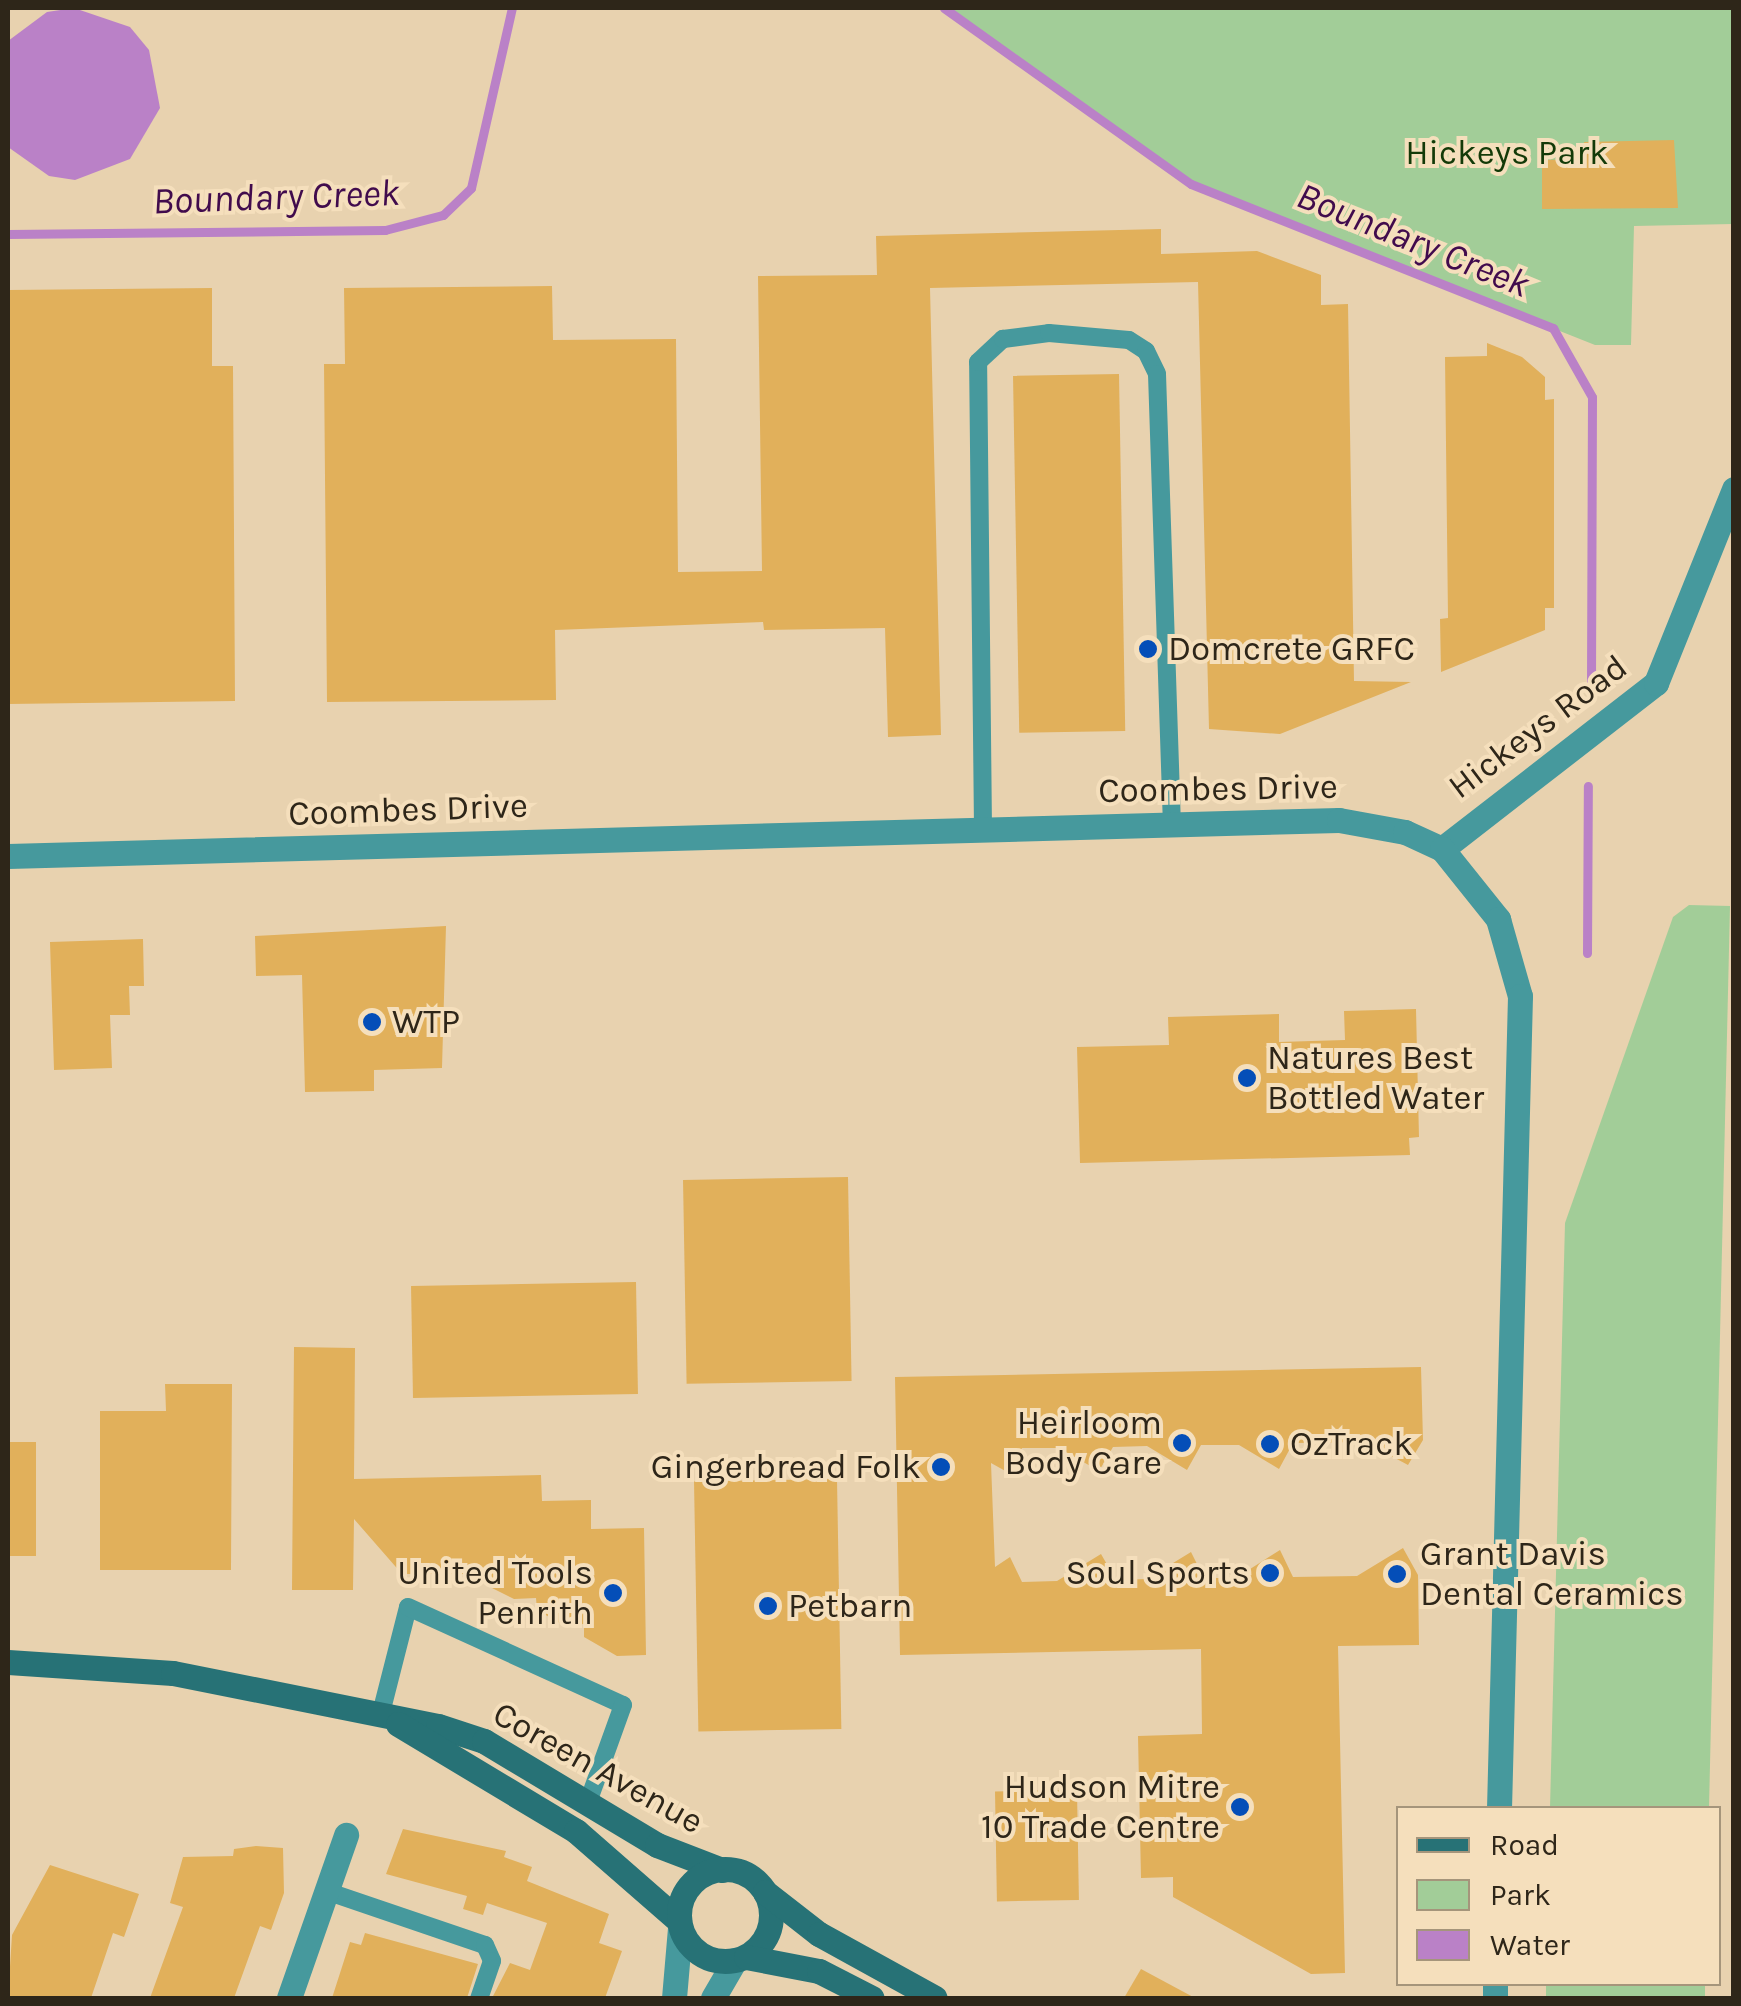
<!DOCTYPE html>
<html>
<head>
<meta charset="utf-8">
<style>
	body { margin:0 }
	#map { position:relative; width:1741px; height:2006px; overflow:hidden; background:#e8d2af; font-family:Karla,sans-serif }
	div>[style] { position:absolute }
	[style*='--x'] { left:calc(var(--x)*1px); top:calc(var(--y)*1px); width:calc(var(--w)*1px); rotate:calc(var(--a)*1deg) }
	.green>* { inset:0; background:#a2cd98; transform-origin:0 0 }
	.water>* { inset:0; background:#ba81c7 }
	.stream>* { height:9px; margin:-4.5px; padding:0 4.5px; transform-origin:4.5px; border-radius:4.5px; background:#ba81c7 }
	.building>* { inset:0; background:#e1b05b; transform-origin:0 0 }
	.lane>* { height:18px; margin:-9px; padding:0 9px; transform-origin:9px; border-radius:9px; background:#46999d }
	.street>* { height:25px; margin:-12.5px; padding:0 12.5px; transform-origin:12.5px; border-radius:12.5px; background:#46999d }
	.secondary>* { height:25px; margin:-12.5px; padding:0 12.5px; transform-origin:12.5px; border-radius:12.5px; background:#277276 }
	.secondary>.ring { margin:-12.5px; padding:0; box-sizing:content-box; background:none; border:25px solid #277276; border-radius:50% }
	.dots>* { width:28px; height:28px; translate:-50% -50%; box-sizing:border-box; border:5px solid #f5dfbc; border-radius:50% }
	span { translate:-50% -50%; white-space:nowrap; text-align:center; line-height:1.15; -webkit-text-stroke:8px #f5dfbc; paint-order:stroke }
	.park-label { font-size:35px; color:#133a08 }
	.poi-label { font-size:35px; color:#2e2619 }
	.left { translate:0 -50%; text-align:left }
	.right { translate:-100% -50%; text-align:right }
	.street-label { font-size:35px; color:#2e2619 }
	.water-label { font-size:38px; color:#410b4d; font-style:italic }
	.frame { position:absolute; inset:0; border:10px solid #2e2619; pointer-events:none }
	.legend { position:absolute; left:1396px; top:1806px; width:325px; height:180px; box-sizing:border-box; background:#f5dfbc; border:2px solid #a5957b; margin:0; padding:12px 18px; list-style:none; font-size:30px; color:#2e2619 }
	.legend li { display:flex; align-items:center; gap:20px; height:50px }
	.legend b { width:50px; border:2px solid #a5957b }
</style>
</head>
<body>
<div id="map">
	<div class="green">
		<div style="clip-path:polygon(944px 8px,1733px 8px,1733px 224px,1634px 226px,1631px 345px,1595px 345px,1191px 184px)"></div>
		<div style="clip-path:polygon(1689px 905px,1730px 906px,1709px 1808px,1550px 1808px,1565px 1223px,1673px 917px)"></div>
		<div style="left:1546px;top:1984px;width:159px;height:14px"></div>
	</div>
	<div class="water">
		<div style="clip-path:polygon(74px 8px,130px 27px,149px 50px,160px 108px,130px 159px,75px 180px,49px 176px,8px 147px,8px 41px,47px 12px)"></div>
	</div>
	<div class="stream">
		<div style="--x:944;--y:8;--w:303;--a:35.5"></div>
		<div style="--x:1191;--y:184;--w:390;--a:21.7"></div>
		<div style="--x:1553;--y:328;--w:79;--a:60.5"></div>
		<div style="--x:1592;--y:397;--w:287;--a:90.2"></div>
		<div style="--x:8;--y:234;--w:377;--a:-0.6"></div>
		<div style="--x:385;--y:230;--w:60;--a:-14.5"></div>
		<div style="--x:443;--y:215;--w:39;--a:-44"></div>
		<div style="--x:471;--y:188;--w:185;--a:-77.2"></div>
		<div style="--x:1587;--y:953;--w:167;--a:-89.7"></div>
	</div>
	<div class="building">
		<div style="clip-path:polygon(1674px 140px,1678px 208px,1542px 209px,1542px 160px,1584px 159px,1584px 142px)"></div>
		<div style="clip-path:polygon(1161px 229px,1161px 254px,1257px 251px,1321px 275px,1321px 305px,1348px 304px,1354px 681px,1411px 682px,1280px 734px,1209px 729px,1198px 282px,930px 288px,941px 735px,888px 737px,885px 628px,764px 630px,763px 622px,555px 630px,556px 700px,327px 702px,324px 364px,345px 364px,344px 288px,552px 286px,553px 340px,676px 339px,678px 572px,762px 571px,758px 276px,877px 275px,876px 236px)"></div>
		<div style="clip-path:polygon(212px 288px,212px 366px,233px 366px,235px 701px,8px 704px,8px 290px)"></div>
		<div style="clip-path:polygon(1487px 343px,1522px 357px,1545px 377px,1545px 400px,1554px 399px,1554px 608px,1545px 608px,1545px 630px,1441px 672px,1440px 619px,1448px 618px,1445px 357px,1487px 356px)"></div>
		<div style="left:1119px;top:374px;width:357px;height:106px;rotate:89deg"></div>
		<div style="clip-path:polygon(446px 926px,442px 1068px,374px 1070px,374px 1091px,305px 1092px,302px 975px,256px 976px,255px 936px)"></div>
		<div style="clip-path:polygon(143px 939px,144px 986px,129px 986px,130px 1015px,110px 1015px,112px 1068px,54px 1070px,50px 942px)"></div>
		<div style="clip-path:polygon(1416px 1009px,1419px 1137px,1409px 1138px,1410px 1155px,1080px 1163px,1077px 1047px,1169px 1045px,1168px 1017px,1279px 1014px,1279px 1042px,1345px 1040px,1344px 1011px)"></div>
		<div style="left:848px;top:1177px;width:204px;height:165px;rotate:89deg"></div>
		<div style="left:636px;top:1282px;width:112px;height:225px;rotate:89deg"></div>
		<div style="clip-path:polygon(294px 1347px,355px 1348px,354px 1479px,541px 1475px,542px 1501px,591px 1500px,591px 1529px,644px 1528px,646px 1655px,617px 1656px,584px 1637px,584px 1624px,563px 1625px,537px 1610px,536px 1598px,514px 1599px,486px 1585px,486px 1574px,402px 1574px,354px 1519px,353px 1590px,292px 1590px)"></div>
		<div style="clip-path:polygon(1421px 1367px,1423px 1440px,1408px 1465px,1365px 1442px,1293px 1443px,1279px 1469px,1239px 1445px,1201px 1445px,1187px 1470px,1147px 1446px,1113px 1447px,1099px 1471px,1059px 1448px,1022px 1448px,1009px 1473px,991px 1463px,995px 1567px,1010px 1557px,1022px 1582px,1057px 1581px,1101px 1554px,1116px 1580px,1147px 1579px,1191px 1552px,1204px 1578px,1236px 1578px,1280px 1550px,1293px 1577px,1357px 1576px,1403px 1548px,1418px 1575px,1419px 1645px,1338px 1646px,1345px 1973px,1311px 1974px,1173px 1897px,1173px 1877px,1141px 1878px,1138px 1736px,1202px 1734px,1201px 1649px,900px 1655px,895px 1377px)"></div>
		<div style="clip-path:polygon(165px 1384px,232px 1384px,231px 1570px,100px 1570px,100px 1411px,166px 1411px)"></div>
		<div style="left:8px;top:1442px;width:28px;height:114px"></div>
		<div style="left:837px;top:1479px;width:250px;height:143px;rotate:89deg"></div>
		<div style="left:1077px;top:1790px;width:110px;height:82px;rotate:89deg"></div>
		<div style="clip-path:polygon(403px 1829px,506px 1851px,504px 1857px,532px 1867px,527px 1881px,609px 1914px,599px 1943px,622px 1951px,605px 1998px,492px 1998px,510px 1963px,530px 1970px,547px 1923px,487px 1903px,483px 1915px,463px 1909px,467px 1896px,386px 1874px)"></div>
		<div style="clip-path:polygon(256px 1846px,283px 1848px,284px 1893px,271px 1930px,260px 1926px,234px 1998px,150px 1998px,183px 1907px,170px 1903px,183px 1857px,233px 1856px,234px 1849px)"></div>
		<div style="clip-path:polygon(50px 1865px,139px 1894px,124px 1937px,113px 1933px,91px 1998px,8px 1998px,12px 1935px)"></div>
		<div style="clip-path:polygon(365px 1933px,478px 1964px,467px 1998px,332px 1998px,350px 1942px,361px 1945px)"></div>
		<div style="clip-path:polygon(1141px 1969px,1195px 1998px,1124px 1998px)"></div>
	</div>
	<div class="lane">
		<div style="--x:983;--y:829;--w:467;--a:-90.6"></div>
		<div style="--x:978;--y:362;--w:34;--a:-43"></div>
		<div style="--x:1003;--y:339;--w:46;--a:-7.4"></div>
		<div style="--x:1049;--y:333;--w:80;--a:5"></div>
		<div style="--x:1129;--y:340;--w:20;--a:33"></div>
		<div style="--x:1146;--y:351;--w:25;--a:64"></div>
		<div style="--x:1157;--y:374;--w:450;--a:88.1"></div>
		<div style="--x:381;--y:1713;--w:109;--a:-75.7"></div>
		<div style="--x:408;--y:1607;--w:236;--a:24.5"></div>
		<div style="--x:623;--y:1705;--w:103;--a:109.8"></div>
		<div style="--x:326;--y:1891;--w:168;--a:18.8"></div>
		<div style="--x:485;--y:1945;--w:17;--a:66"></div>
		<div style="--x:492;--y:1961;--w:39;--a:109"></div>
	</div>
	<div class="street">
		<div style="--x:1442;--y:849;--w:271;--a:-37.8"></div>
		<div style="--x:1656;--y:683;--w:209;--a:-68.1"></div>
		<div style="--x:8;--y:856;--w:1331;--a:-1.55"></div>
		<div style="--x:1339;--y:820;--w:67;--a:10.3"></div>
		<div style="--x:1405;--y:832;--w:41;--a:24.7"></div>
		<div style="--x:1442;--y:849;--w:90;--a:51.3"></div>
		<div style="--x:1498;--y:919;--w:80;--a:74.1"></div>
		<div style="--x:1520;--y:996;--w:812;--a:91.48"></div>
		<div style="--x:289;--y:1998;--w:173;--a:-70.7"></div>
		<div style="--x:674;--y:1998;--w:70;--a:-85.1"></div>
		<div style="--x:713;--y:1998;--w:44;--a:-59.9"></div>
		<div style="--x:1495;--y:1998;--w:14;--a:-90"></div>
	</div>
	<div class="secondary">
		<div style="--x:8;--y:1662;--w:165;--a:3.8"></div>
		<div style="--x:173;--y:1673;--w:270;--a:11.3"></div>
		<div style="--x:438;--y:1726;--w:48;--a:18.1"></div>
		<div style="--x:484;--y:1741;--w:202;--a:31"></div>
		<div style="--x:657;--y:1845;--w:70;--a:21"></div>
		<div style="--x:398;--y:1724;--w:208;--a:31"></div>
		<div style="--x:576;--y:1831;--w:137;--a:41.1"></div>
		<div class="ring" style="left:679px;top:1869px;width:67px;height:67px"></div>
		<div style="--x:765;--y:1892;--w:68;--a:37.9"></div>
		<div style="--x:819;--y:1934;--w:132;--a:28.9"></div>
		<div style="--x:746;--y:1957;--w:74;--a:10.9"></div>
		<div style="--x:819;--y:1971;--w:59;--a:27"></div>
	</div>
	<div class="dots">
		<div style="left:1148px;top:649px;background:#044eb8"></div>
		<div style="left:372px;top:1022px;background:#044eb8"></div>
		<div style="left:1247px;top:1078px;background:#044eb8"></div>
		<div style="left:1182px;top:1443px;background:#044eb8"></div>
		<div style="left:1270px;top:1444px;background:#044eb8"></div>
		<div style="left:941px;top:1467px;background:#044eb8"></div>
		<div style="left:1270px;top:1573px;background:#044eb8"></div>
		<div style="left:1397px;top:1574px;background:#044eb8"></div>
		<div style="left:613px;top:1593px;background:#044eb8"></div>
		<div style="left:768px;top:1606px;background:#044eb8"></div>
		<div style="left:1240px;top:1807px;background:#044eb8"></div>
	</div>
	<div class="park-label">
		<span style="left:1507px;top:153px">Hickeys Park</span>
	</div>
	<div class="poi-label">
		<span class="left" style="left:1168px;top:649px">Domcrete GRFC</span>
		<span class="left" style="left:392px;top:1022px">WTP</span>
		<span class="left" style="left:1267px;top:1078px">Natures Best<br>Bottled Water</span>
		<span class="right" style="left:1162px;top:1443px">Heirloom<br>Body Care</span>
		<span class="left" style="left:1290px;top:1444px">OzTrack</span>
		<span class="right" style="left:921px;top:1467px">Gingerbread Folk</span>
		<span class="left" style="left:1420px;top:1574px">Grant Davis<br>Dental Ceramics</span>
		<span class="right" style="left:593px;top:1593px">United Tools<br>Penrith</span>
		<span class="right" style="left:1250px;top:1573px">Soul Sports</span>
		<span class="left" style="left:788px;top:1606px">Petbarn</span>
		<span class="right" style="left:1220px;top:1807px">Hudson Mitre<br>10 Trade Centre</span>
	</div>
	<div class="street-label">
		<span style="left:1538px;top:727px;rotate:-37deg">Hickeys Road</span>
		<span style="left:1218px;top:789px;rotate:-1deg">Coombes Drive</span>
		<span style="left:408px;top:810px;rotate:-2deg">Coombes Drive</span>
		<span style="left:598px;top:1768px;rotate:29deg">Coreen Avenue</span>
	</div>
	<div class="water-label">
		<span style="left:276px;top:197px;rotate:-2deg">Boundary Creek</span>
		<span style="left:1413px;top:240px;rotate:22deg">Boundary Creek</span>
	</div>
	<div class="frame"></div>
	<ul class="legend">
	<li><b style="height:12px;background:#277276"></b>Road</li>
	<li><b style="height:28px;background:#a2cd98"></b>Park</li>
	<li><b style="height:28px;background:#ba81c7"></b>Water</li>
	</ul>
</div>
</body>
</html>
